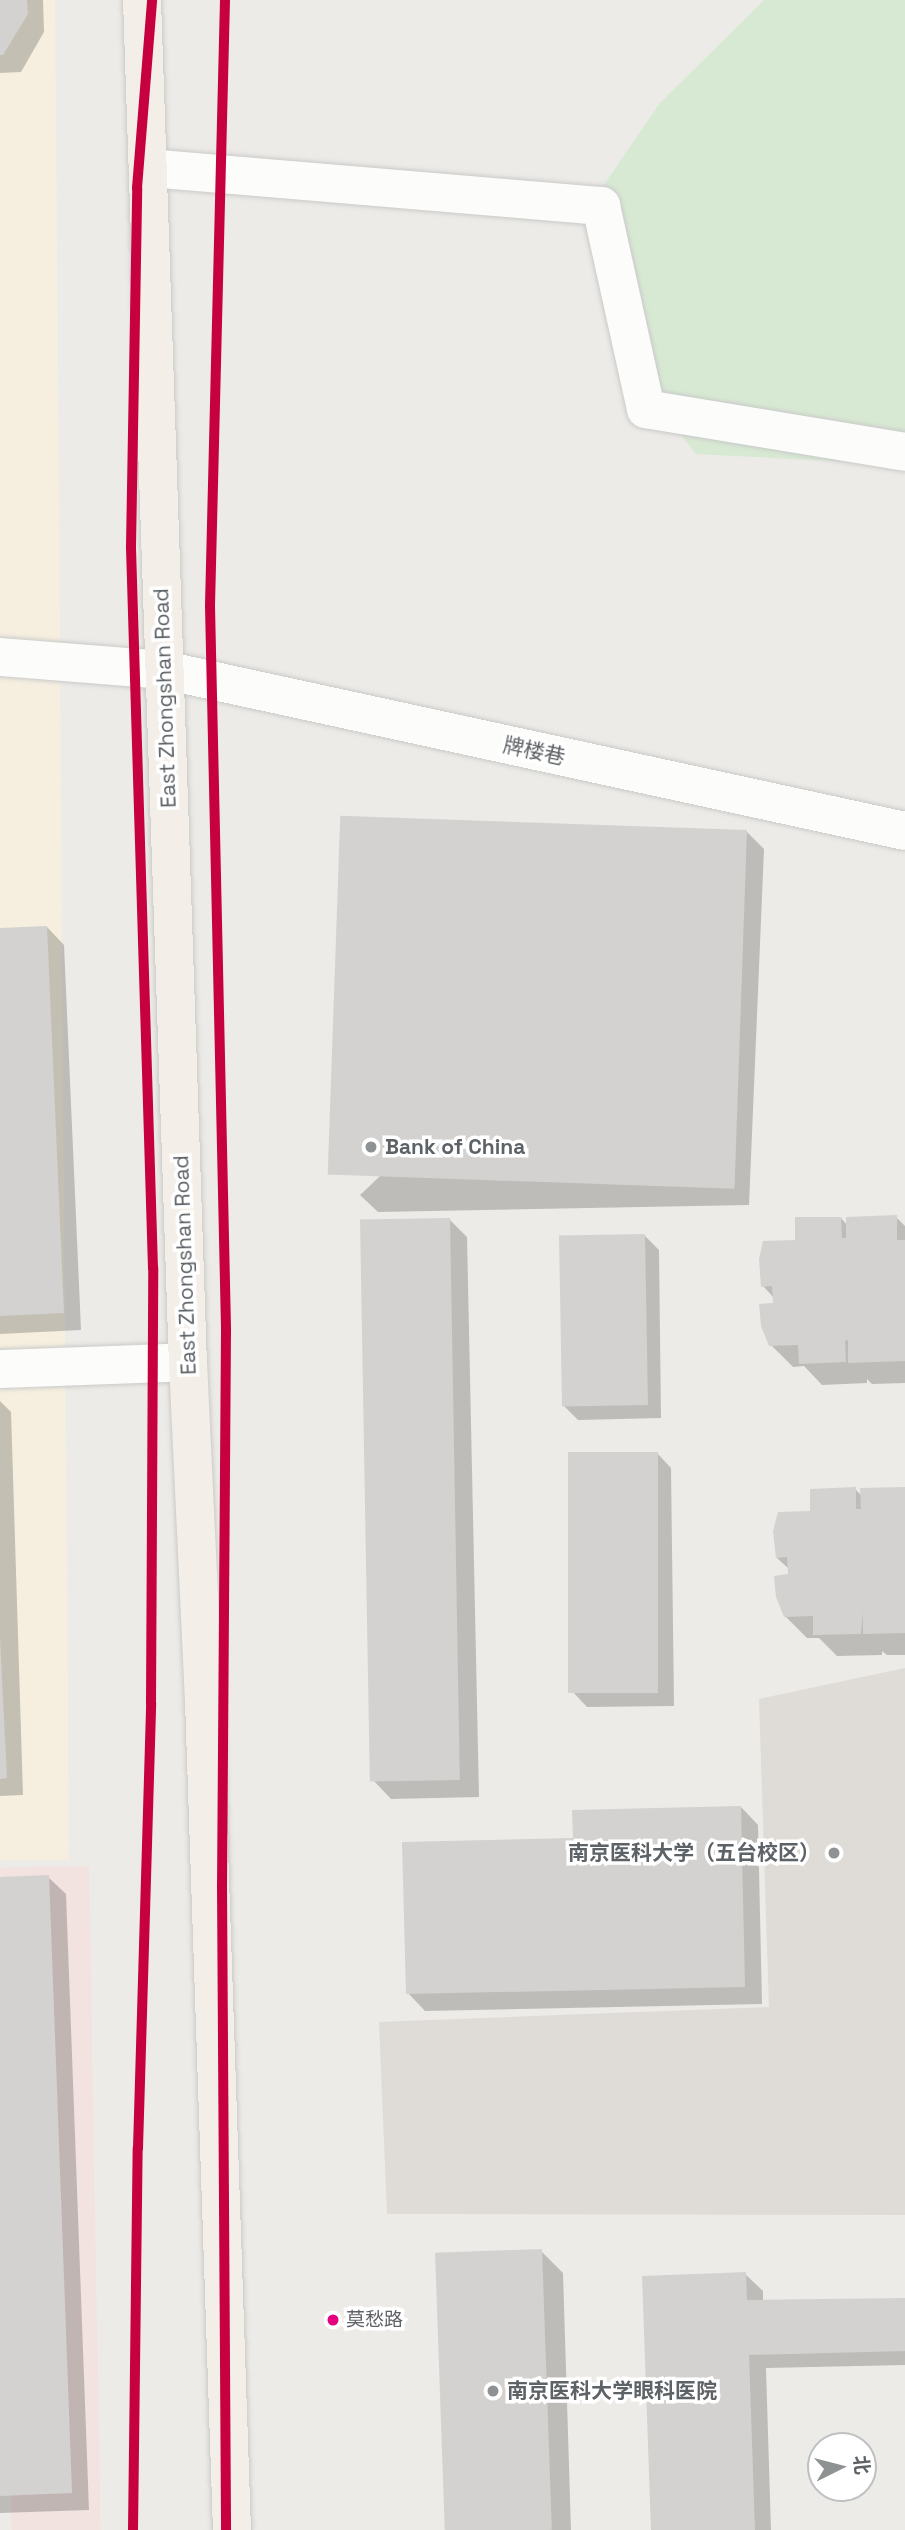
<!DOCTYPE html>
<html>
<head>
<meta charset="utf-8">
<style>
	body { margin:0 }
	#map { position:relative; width:905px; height:2530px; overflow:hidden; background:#edebe7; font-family:"Space Grotesk","Noto Sans SC",sans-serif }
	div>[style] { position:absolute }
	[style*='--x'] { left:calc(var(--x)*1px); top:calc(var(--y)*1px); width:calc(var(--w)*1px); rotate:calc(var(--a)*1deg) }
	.commercial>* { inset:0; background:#f6efe0 }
	.education>* { inset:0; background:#dfdbd7 }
	.medical>* { inset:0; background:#f2e3e1; transform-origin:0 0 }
	.green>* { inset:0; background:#d8e9d3 }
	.shadow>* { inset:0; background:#0003 }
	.building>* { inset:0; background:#d3d2d0; transform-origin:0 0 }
	.roads { filter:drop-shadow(0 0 2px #c9cac9) drop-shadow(0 0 2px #c9cac9) }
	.minor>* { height:38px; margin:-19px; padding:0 19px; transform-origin:19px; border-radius:19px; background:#fcfcfb }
	.major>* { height:38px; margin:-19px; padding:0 19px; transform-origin:19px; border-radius:19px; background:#f3efe8 }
	.metro-1>* { height:10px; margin:-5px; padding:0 5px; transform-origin:5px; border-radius:5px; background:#c7003f }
	.dots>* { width:19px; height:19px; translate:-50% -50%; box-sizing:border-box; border:4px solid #fff; border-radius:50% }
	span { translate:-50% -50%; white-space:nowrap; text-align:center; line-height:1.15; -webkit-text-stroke:7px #fff; paint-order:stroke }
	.bus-label { font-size:19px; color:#5d6266 }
	.left { translate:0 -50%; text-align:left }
	.street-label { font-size:21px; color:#5d6266 }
	.poi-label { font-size:21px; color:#5d6266; font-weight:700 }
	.right { translate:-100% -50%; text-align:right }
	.north { position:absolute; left:807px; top:2432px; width:70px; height:70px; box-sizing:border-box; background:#fff; border:2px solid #bec0c2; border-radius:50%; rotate:84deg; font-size:19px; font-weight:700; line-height:28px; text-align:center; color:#5d6266 }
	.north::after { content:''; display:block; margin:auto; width:24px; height:32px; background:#8f9293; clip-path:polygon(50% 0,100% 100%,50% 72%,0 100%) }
</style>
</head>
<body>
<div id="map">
	<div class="commercial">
		<div style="clip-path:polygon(0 0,55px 0,69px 1860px,0 1860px)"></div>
	</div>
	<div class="education">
		<div style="clip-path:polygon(905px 1668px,905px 2215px,387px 2214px,379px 2022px,769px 2007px,759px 1699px)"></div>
	</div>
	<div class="medical">
		<div style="left:89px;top:1866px;width:664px;height:89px;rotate:89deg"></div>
	</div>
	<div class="green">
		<div style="clip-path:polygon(764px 0,905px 0,905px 465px,696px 454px,624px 364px,599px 192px,659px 104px)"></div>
	</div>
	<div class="shadow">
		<div style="clip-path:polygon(0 0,43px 0,44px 32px,21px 72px,0 73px)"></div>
		<div style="clip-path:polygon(746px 831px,764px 849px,749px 1205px,378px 1212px,360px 1195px)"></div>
		<div style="clip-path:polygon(47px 927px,64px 945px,81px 1330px,0 1334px,0 930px)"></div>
		<div style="clip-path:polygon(896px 1217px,905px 1226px,905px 1383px,872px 1384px,867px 1379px,867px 1383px,822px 1385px,804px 1366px,793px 1367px,771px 1345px,774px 1298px,763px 1286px,797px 1242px,841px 1218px,847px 1225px)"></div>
		<div style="clip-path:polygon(450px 1220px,467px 1237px,479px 1797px,391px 1799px,374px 1781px)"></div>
		<div style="clip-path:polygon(644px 1235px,659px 1250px,661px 1418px,578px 1420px,564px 1406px)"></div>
		<div style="clip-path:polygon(0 1401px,11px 1412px,23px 1795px,0 1796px)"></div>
		<div style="clip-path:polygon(657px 1453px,671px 1468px,674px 1706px,587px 1707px,573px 1692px)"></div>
		<div style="clip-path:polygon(855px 1489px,862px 1496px,905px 1489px,905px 1655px,887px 1655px,882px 1651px,882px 1655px,837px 1656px,819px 1638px,807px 1638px,785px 1616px,789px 1569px,777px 1558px,812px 1513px)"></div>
		<div style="clip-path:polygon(741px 1807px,758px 1825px,762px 2004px,425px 2011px,408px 1993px,575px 1840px)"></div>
		<div style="clip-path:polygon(48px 1877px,66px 1894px,89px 2510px,0 2513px,0 1878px)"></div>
		<div style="clip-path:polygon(541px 2251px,563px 2273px,571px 2530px,445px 2530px)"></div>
		<div style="clip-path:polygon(745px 2274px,763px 2291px,763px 2302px,905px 2300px,905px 2365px,766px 2368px,771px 2530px,652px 2530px)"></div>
	</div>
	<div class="building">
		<div style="clip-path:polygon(0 0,27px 0,28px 14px,3px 55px,0 55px)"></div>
		<div style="left:747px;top:830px;width:359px;height:407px;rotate:92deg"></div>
		<div style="clip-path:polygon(47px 926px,64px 1313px,0 1316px,0 928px)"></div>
		<div style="clip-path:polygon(897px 1215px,897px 1240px,905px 1240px,905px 1361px,848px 1363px,848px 1340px,845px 1341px,846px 1362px,799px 1364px,798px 1345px,769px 1346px,761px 1326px,759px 1304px,773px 1303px,772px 1286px,761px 1287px,759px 1259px,763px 1241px,795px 1240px,795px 1217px,841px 1217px,842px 1238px,846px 1238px,846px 1217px)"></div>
		<div style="left:450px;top:1218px;width:562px;height:90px;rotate:89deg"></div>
		<div style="left:645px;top:1234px;width:171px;height:86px;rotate:89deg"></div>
		<div style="left:568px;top:1452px;width:90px;height:241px"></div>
		<div style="clip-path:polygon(856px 1487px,856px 1509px,861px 1509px,860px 1488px,905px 1487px,905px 1633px,863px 1634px,863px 1612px,861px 1634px,813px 1635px,813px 1616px,784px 1617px,776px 1597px,774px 1576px,788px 1574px,787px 1557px,776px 1558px,773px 1531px,778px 1512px,810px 1511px,810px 1489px)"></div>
		<div style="clip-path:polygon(0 1638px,7px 1778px,0 1779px)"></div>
		<div style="clip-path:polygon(741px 1806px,745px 1987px,406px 1994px,402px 1842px,573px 1838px,572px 1810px)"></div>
		<div style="clip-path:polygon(49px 1875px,72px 2493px,0 2496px,0 1877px)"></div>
		<div style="left:542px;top:2249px;width:281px;height:107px;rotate:88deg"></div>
		<div style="clip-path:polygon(746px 2272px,747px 2300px,905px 2298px,905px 2351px,749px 2355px,755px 2530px,651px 2530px,642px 2276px)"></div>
	</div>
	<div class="roads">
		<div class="minor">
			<div style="--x:148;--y:168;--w:455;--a:4.8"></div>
			<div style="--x:601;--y:206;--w:208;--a:77.5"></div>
			<div style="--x:646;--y:409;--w:263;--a:9.4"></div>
			<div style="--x:0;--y:657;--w:165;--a:4.5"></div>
			<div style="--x:164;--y:670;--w:758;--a:12.26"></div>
			<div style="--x:0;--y:1369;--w:188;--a:-2.1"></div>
		</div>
		<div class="major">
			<div style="--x:142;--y:0;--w:1363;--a:88.07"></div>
			<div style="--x:188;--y:1362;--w:338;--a:87.3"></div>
			<div style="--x:204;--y:1700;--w:830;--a:88.07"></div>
		</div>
	</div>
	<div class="metro-1">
		<div style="--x:225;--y:0;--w:606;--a:91.42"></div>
		<div style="--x:210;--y:606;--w:724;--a:88.73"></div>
		<div style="--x:226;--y:1330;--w:555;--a:90.41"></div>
		<div style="--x:222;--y:1885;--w:645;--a:89.64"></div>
		<div style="--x:133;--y:2530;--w:382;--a:-89.3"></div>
		<div style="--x:138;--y:2148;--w:445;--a:-88.3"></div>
		<div style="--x:151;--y:1703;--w:435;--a:-89.7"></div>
		<div style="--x:153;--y:1268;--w:722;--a:-91.75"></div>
		<div style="--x:131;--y:546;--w:358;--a:-89"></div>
		<div style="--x:137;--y:188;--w:189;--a:-85.4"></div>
	</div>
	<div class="dots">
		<div style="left:371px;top:1147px;background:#8f9293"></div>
		<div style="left:834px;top:1853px;background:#8f9293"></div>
		<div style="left:333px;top:2320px;background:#e5007d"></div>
		<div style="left:493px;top:2391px;background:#8f9293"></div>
	</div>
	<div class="bus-label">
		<span class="left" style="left:346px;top:2320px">莫愁路</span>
	</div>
	<div class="street-label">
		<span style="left:165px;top:698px;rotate:-92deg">East Zhongshan Road</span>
		<span style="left:534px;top:751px;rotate:12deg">牌楼巷</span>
		<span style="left:185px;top:1265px;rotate:-92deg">East Zhongshan Road</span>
	</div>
	<div class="poi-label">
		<span class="left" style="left:385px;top:1147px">Bank of China</span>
		<span class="right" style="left:820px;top:1853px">南京医科大学（五台校区）</span>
		<span class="left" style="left:507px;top:2391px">南京医科大学眼科医院</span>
	</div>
	<div class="north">北</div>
</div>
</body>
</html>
